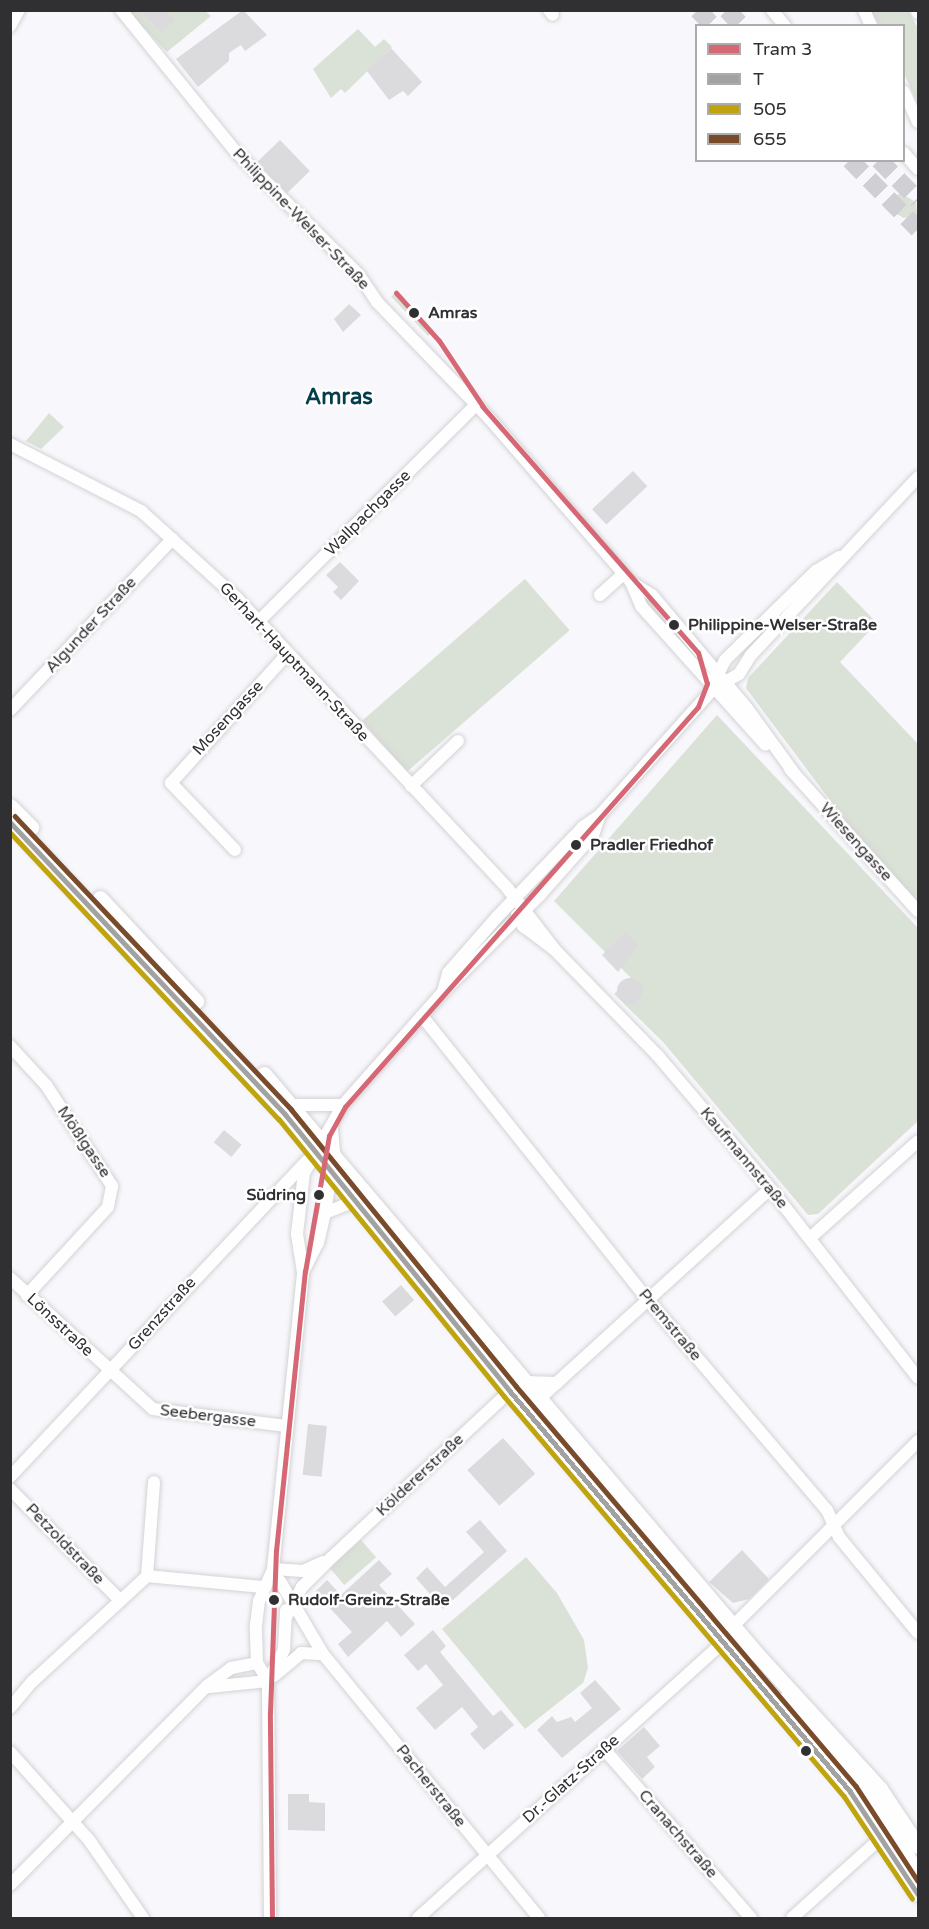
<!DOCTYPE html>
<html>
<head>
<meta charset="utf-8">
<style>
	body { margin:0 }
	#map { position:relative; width:929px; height:1929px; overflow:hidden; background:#f8f8fc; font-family:"Varela Round",sans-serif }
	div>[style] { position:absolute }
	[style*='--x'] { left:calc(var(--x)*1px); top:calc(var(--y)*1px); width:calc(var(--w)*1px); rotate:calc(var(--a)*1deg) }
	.green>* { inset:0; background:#dae1d6; transform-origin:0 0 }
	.building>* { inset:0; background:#dbdadd; transform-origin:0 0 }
	.round { border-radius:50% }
	.highway-tunnel>* { height:18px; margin-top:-9px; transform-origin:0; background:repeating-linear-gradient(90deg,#d0d0d4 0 18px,transparent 0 27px) }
	.roads { filter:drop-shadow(0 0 2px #d3d3d6) drop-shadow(0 0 2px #d3d3d6) }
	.minor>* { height:12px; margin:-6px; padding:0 6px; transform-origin:6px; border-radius:6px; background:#fefeff }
	.major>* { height:15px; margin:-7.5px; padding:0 7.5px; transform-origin:7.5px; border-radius:7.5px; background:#fefeff }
	.bus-1>* { height:4.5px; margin:-2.25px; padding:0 2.25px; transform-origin:2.25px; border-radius:2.25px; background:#a2a2a3 }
	.bus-2>* { height:4.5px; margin:-2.25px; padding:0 2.25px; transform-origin:2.25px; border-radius:2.25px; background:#bfa40f }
	.bus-3>* { height:4.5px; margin:-2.25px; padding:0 2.25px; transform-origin:2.25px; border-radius:2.25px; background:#7a4b2a }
	.tram-1>* { height:4.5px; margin:-2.25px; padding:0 2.25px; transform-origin:2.25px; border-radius:2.25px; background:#d66775 }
	.dots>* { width:16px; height:16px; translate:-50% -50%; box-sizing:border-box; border:3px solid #fff; border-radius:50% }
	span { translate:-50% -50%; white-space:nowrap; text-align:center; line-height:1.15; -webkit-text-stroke:5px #fff; paint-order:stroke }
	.street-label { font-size:16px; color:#303033 }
	.stop-label { font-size:16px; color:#303033; font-weight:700 }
	.left { translate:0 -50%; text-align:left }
	.right { translate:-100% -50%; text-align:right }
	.district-label { font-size:22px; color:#043e4d; font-weight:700 }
	.frame { position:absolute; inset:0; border:12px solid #303033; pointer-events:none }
	.legend { position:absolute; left:695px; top:24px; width:210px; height:138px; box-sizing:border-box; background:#fff; border:2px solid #acacad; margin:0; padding:8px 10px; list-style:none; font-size:18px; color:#303033 }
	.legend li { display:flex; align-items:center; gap:12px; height:30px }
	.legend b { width:30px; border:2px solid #acacad }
</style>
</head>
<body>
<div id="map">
	<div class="green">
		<div style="clip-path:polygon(127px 11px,205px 11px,211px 16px,167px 52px)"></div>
		<div style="clip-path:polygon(871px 11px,908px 11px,918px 28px,918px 104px,904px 74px,904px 26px,879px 25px)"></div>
		<div style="clip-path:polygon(358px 29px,375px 47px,384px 39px,392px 47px,345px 93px,341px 89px,331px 98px,313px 69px)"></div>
		<div style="clip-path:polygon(900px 193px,916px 202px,917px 214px,904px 218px,891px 211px,887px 202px)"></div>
		<div style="left:397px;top:291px;width:54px;height:8px;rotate:47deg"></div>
		<div style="clip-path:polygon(49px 413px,64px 427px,41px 449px,26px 441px)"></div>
		<div style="left:525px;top:579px;width:68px;height:216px;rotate:49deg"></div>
		<div style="clip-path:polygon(837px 582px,877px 623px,840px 662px,918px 744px,918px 902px,847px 823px,746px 688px,748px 678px)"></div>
		<div style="clip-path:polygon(717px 715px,918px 928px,918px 1121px,818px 1214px,808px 1215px,663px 1042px,614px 994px,631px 978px,554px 901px)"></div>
		<div style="clip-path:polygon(573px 1450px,656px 1546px,682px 1578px,572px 1454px)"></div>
		<div style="left:361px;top:1540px;width:23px;height:42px;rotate:49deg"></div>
		<div style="clip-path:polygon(526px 1557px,557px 1593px,584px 1640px,588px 1668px,583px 1683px,525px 1729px,442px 1629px)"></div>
	</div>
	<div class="building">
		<div style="clip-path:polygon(140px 10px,164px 10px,175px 20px,162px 33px)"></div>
		<div style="clip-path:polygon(243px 10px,267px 35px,245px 51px,241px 45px,229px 53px,229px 61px,198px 87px,176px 59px)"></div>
		<div style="clip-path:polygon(391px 48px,422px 82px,408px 96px,403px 91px,389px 100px,367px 71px)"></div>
		<div style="left:280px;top:140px;width:43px;height:32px;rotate:46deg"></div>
		<div style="clip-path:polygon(349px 304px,361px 315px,343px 332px,334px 319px)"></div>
		<div style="left:633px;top:471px;width:21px;height:56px;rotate:47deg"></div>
		<div style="clip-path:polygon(340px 562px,359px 581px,341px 600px,333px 592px,338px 587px,326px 575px)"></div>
		<div style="clip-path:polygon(625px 932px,638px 945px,618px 972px,602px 955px)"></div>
		<div class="round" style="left:617px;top:978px;width:26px;height:26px"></div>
		<div style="left:224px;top:1130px;width:23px;height:16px;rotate:40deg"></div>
		<div style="left:401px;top:1285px;width:20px;height:25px;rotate:49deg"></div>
		<div style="left:308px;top:1424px;width:19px;height:51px;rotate:6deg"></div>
		<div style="left:503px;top:1438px;width:48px;height:48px;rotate:48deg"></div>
		<div style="clip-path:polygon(480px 1520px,507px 1551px,443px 1609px,416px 1578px,427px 1567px,445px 1587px,484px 1552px,466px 1532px)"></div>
		<div style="clip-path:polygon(742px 1550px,769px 1579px,749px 1599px,733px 1603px,709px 1582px)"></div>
		<div style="clip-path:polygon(379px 1560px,392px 1574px,379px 1585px,415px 1624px,401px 1637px,387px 1621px,348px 1657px,338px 1644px,352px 1632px,315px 1592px,327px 1580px,341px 1595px)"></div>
		<div style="clip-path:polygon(433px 1630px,446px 1646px,440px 1652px,493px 1716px,501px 1710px,514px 1725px,484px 1750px,470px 1734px,478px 1727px,462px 1707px,435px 1730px,416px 1708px,443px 1685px,426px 1664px,418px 1671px,404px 1655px)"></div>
		<div style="clip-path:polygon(595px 1680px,621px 1709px,562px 1758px,537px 1730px,552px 1716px,557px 1722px,571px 1717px,575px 1722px,592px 1708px,580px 1693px)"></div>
		<div style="clip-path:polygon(644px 1727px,660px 1746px,647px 1757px,655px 1767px,642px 1779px,617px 1751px)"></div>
		<div style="clip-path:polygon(288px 1794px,309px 1794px,309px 1802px,325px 1803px,325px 1831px,288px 1830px)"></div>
	</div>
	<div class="highway-tunnel">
		<div style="--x:698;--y:10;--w:22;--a:47"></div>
		<div style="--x:727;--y:10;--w:22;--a:47"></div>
		<div style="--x:850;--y:160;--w:97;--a:45.4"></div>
		<div style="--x:879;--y:160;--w:56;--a:45.7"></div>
	</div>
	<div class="roads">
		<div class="minor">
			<div style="--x:121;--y:10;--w:184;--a:51"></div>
			<div style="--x:237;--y:153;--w:173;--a:45"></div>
			<div style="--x:359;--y:275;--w:32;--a:56"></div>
			<div style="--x:377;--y:302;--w:161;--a:46"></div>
			<div style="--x:489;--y:418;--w:217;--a:49.1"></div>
			<div style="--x:631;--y:582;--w:25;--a:32"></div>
			<div style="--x:652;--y:595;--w:146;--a:50"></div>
			<div style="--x:746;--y:707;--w:82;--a:54"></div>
			<div style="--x:549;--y:10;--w:6;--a:51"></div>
			<div style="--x:772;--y:10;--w:21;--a:51"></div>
			<div style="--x:864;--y:10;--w:17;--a:66"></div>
			<div style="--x:10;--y:26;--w:18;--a:-61"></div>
			<div style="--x:904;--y:92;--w:33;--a:65"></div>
			<div style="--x:904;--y:153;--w:21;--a:49"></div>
			<div style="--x:10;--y:444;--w:147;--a:27.1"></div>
			<div style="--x:141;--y:511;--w:130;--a:42.2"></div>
			<div style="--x:237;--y:598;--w:398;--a:47"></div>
			<div style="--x:508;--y:889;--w:77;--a:52.4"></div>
			<div style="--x:631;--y:582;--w:26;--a:67"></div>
			<div style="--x:641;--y:606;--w:186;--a:48.1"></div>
			<div style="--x:600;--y:595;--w:31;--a:-42"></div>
			<div style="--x:259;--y:621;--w:306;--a:-44.9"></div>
			<div style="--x:716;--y:678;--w:20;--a:-63"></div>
			<div style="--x:725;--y:660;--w:127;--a:-44.4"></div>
			<div style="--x:816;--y:571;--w:27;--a:-31"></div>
			<div style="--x:10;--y:710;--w:236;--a:-46.5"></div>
			<div style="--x:790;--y:769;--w:191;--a:48"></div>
			<div style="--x:411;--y:786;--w:65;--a:-43.8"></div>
			<div style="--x:235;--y:850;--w:93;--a:-133.7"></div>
			<div style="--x:171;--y:783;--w:173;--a:-48"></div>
			<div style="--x:517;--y:915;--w:13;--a:61"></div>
			<div style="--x:523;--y:926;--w:40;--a:37"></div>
			<div style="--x:555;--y:950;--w:148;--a:45.8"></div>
			<div style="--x:658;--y:1056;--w:180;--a:49.7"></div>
			<div style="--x:774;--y:1193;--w:234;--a:52.1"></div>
			<div style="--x:443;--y:992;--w:20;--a:-75"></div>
			<div style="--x:448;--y:973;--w:74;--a:-48.8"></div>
			<div style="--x:497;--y:917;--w:124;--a:-46.3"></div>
			<div style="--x:583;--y:827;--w:21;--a:-35"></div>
			<div style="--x:600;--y:815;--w:169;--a:-48.1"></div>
			<div style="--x:713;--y:689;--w:30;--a:-30"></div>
			<div style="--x:739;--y:674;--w:22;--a:-58"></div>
			<div style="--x:751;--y:655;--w:244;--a:-46.8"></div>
			<div style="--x:422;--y:1016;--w:363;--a:51.5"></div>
			<div style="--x:648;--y:1300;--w:276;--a:49.6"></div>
			<div style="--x:827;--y:1510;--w:30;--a:66"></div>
			<div style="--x:839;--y:1537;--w:124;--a:50.5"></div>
			<div style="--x:10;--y:1046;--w:53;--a:47.3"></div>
			<div style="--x:46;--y:1085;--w:121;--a:56.8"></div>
			<div style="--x:112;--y:1186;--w:21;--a:101"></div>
			<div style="--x:108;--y:1207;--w:120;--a:132.6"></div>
			<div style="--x:292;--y:1105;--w:51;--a:0"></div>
			<div style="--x:325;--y:1213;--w:31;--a:-22"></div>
			<div style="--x:810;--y:1238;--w:145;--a:-41.9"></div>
			<div style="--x:303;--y:1272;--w:33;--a:-63"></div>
			<div style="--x:318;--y:1243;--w:31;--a:-77"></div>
			<div style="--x:325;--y:1213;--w:62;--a:-81.6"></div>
			<div style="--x:334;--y:1152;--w:25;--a:-95"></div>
			<div style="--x:10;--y:1278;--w:194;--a:42.5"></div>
			<div style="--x:153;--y:1409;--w:134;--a:7.3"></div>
			<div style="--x:539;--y:1399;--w:312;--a:-42.3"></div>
			<div style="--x:10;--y:1477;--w:434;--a:-46.8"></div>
			<div style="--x:10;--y:1489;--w:155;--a:45.3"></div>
			<div style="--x:273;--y:1569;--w:30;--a:4"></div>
			<div style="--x:303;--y:1571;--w:22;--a:-24"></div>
			<div style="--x:147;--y:1576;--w:94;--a:-85.7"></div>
			<div style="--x:280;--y:1581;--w:85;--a:59.5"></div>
			<div style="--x:323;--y:1654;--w:341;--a:50.7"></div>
			<div style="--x:286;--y:1617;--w:34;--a:-62"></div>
			<div style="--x:302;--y:1587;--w:40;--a:-45"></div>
			<div style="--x:330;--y:1559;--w:246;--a:-43"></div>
			<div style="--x:510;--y:1391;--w:17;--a:-31"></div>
			<div style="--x:525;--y:1382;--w:32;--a:2"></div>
			<div style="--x:706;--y:1619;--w:28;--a:15"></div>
			<div style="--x:733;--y:1626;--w:262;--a:-45"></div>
			<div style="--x:274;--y:1676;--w:35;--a:-40"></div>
			<div style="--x:301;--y:1653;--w:22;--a:3"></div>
			<div style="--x:268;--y:1681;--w:21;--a:-121"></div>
			<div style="--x:257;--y:1663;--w:38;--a:-92"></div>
			<div style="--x:256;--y:1625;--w:24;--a:-83"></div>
			<div style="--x:259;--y:1601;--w:35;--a:-66"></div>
			<div style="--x:273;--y:1569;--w:299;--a:-84.2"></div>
			<div style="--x:303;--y:1272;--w:38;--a:-99"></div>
			<div style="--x:297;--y:1234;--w:61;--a:-83.5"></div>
			<div style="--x:304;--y:1173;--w:78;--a:-60.2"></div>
			<div style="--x:343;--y:1105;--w:151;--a:-48.5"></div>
			<div style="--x:443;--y:992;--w:136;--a:-45"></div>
			<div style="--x:539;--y:896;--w:81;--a:-48.5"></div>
			<div style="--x:593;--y:835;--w:21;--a:-71"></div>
			<div style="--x:209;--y:1687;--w:59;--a:-5.8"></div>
			<div style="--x:10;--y:1708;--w:35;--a:-50"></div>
			<div style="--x:33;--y:1681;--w:155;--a:-42.6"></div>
			<div style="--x:147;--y:1576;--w:118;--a:5.4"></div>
			<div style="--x:604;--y:1749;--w:224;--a:49"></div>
			<div style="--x:10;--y:1752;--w:118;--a:48.1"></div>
			<div style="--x:89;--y:1840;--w:95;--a:55.3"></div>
			<div style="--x:10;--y:1885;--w:281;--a:-45.3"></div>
			<div style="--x:208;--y:1685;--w:29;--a:-36"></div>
			<div style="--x:231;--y:1668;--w:26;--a:-11"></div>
			<div style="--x:270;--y:1918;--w:237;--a:-90.5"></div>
			<div style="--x:268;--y:1681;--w:36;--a:-63"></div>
			<div style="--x:284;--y:1649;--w:39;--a:-87"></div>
			<div style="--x:418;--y:1918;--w:413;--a:-42.1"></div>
			<div style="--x:792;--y:1918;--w:122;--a:-42"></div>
		</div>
		<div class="major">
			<div style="--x:918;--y:10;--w:1;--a:90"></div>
			<div style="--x:10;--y:806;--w:30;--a:45"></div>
			<div style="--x:10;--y:821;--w:402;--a:46.8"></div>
			<div style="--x:285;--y:1114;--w:357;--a:50.9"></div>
			<div style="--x:510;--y:1391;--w:525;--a:49.64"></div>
			<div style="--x:850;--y:1791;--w:123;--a:56.6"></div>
			<div style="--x:100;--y:898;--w:141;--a:47"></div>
			<div style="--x:264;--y:1074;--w:760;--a:49.64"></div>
			<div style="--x:756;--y:1653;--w:184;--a:47.6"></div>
			<div style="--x:880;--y:1789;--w:69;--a:56.3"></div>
			<div style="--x:783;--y:1700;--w:120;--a:47.7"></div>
			<div style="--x:864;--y:1789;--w:100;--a:57.3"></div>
		</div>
	</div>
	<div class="bus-1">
		<div style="--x:10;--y:822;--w:401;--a:46.7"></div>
		<div style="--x:285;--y:1114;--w:357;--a:50.9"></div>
		<div style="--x:510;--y:1391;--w:525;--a:49.64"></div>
		<div style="--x:850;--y:1791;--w:123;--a:56.6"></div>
	</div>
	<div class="bus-2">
		<div style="--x:10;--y:832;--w:393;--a:46.9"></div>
		<div style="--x:279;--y:1119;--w:357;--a:50.9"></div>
		<div style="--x:504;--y:1396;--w:525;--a:49.64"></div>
		<div style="--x:844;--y:1796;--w:123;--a:56.3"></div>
	</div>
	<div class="bus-3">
		<div style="--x:15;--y:816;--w:403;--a:46.7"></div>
		<div style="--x:291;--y:1109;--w:357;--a:50.9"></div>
		<div style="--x:516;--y:1386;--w:525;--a:49.64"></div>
		<div style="--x:856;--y:1786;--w:113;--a:56.9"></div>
	</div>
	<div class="tram-1">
		<div style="--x:272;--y:1918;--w:205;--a:-90.6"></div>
		<div style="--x:270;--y:1713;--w:162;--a:-87.9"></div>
		<div style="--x:276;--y:1551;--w:281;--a:-84.1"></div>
		<div style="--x:305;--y:1272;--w:138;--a:-80"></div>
		<div style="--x:329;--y:1136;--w:33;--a:-61"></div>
		<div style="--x:345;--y:1107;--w:533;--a:-48.57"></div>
		<div style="--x:698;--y:707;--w:25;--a:-69"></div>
		<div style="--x:707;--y:684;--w:32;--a:-106"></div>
		<div style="--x:698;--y:653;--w:327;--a:-131.2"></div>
		<div style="--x:483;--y:407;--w:79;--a:-123.7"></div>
		<div style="--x:439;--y:341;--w:64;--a:-131.9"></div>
	</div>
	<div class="dots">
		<div style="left:414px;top:313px;background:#303033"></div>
		<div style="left:674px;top:625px;background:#303033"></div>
		<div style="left:576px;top:845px;background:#303033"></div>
		<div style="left:319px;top:1195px;background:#303033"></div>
		<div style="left:274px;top:1600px;background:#303033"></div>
		<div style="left:806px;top:1751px;background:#303033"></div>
	</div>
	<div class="street-label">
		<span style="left:301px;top:219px;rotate:46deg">Philippine-Welser-Straße</span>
		<span style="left:368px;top:513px;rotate:-45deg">Wallpachgasse</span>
		<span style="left:91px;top:625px;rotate:-47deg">Algunder Straße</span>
		<span style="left:294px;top:662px;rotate:47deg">Gerhart-Hauptmann-Straße</span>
		<span style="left:228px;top:718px;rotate:-47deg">Mosengasse</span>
		<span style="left:856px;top:842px;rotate:48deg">Wiesengasse</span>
		<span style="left:84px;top:1142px;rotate:56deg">Mößlgasse</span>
		<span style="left:744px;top:1158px;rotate:50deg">Kaufmannstraße</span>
		<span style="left:162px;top:1314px;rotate:-48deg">Grenzstraße</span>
		<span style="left:60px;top:1325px;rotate:43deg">Lönsstraße</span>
		<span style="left:670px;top:1325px;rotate:50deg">Premstraße</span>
		<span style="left:208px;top:1416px;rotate:7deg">Seebergasse</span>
		<span style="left:420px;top:1475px;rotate:-43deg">Köldererstraße</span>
		<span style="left:65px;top:1544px;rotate:46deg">Petzoldstraße</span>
		<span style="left:571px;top:1779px;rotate:-42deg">Dr.-Glatz-Straße</span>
		<span style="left:431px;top:1786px;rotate:51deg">Pacherstraße</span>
		<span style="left:678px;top:1834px;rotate:49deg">Cranachstraße</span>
	</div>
	<div class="stop-label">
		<span class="left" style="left:428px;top:313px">Amras</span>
		<span class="left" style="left:688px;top:625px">Philippine-Welser-Straße</span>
		<span class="left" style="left:590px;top:845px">Pradler Friedhof</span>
		<span class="right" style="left:306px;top:1195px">Südring</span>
		<span class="left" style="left:288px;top:1600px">Rudolf-Greinz-Straße</span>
	</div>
	<div class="district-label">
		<span style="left:339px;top:398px">Amras</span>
	</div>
	<div class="frame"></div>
	<ul class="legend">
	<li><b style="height:8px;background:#d66775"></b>Tram 3</li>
	<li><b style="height:8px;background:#a2a2a3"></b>T</li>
	<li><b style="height:8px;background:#bfa40f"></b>505</li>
	<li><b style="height:8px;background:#7a4b2a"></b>655</li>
	</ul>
</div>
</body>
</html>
